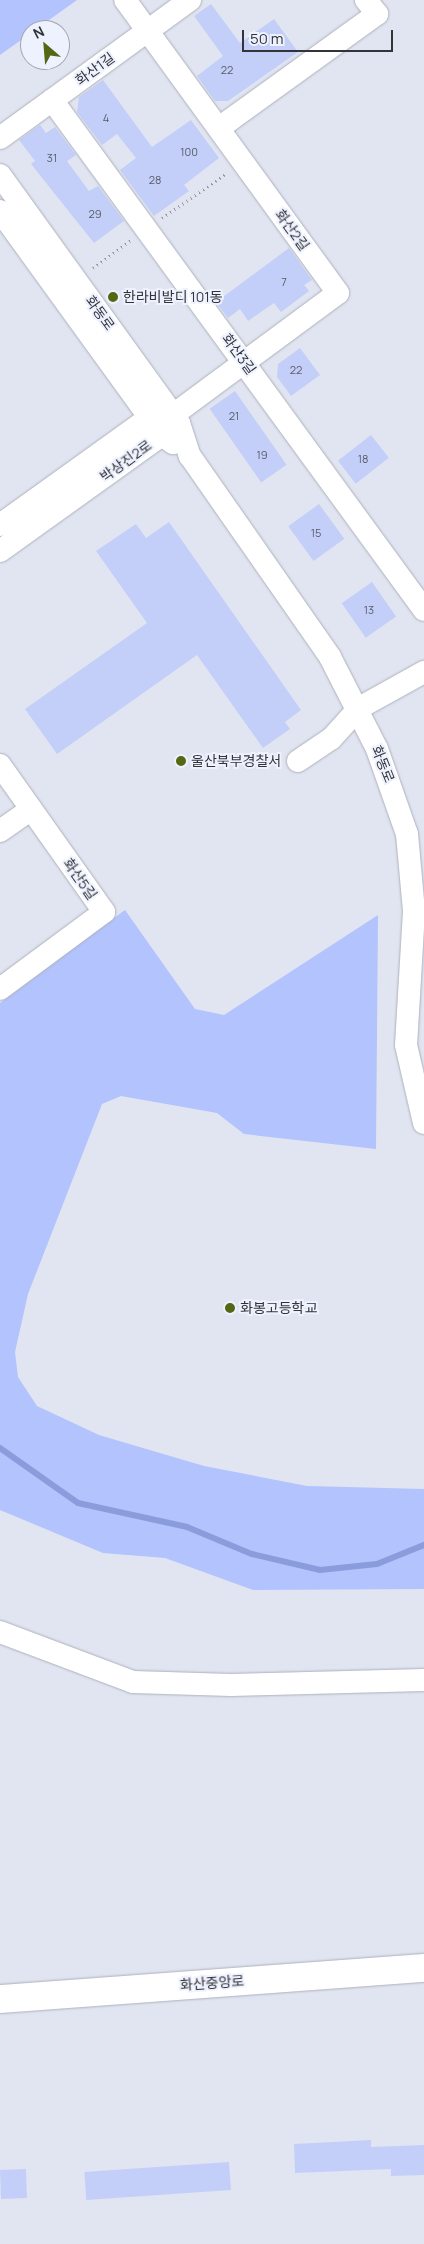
<!DOCTYPE html>
<html>
<head>
<meta charset="utf-8">
<style>
	body { margin:0 }
	#map { position:relative; width:424px; height:2244px; overflow:hidden; background:#e1e5f1; font-family:Manrope,"Noto Sans KR",sans-serif }
	div>[style] { position:absolute }
	[style*='--x'] { left:calc(var(--x)*1px); top:calc(var(--y)*1px); width:calc(var(--w)*1px); rotate:calc(var(--a)*1deg) }
	.green>* { inset:0; background:#b2c3fd }
	.stream>* { height:6px; margin:-3px; padding:0 3px; transform-origin:3px; border-radius:3px; background:#8a9cdc }
	.building>* { inset:0; background:#c3cff8; transform-origin:0 0 }
	.path>* { height:3px; margin-top:-1.5px; transform-origin:0; background:repeating-linear-gradient(90deg,#9799a2 0 1px,transparent 0 5px) }
	.roads { filter:drop-shadow(0 0 1px #adb1bc) drop-shadow(0 0 1px #adb1bc) }
	.minor>* { height:22px; margin:-11px; padding:0 11px; transform-origin:11px; border-radius:11px; background:#fff }
	.major>* { height:28px; margin:-14px; padding:0 14px; transform-origin:14px; border-radius:14px; background:#fff }
	.dots>* { width:14px; height:14px; translate:-50% -50%; box-sizing:border-box; border:2px solid #eef2fe; border-radius:50% }
	span { translate:-50% -50%; white-space:nowrap; text-align:center; line-height:1.15; -webkit-text-stroke:4px #eef2fe; paint-order:stroke }
	.number-label { font-size:11px; color:#575b69 }
	.number-label span { -webkit-text-stroke-width:0 }
	.street-label { font-size:14px; color:#333439 }
	.poi-label { font-size:14px; color:#333439 }
	.left { translate:0 -50%; text-align:left }
	.north { position:absolute; left:20px; top:20px; width:50px; height:50px; box-sizing:border-box; background:#eef2fe; border:1px solid #a3a6af; border-radius:50%; rotate:333deg; font-size:14px; font-weight:700; line-height:20px; text-align:center; color:#333439 }
	.north::after { content:''; display:block; margin:auto; width:18px; height:22px; background:#546712; clip-path:polygon(50% 0,100% 100%,50% 72%,0 100%) }
	.scale { position:absolute; left:242px; top:30px; width:151px; height:22px; box-sizing:border-box; border:2px solid #333439; border-top:0; padding-left:6px; font-size:15px; line-height:18px; white-space:nowrap; color:#333439; -webkit-text-stroke:4px #eef2fe; paint-order:stroke }
</style>
</head>
<body>
<div id="map">
	<div class="green">
		<div style="clip-path:polygon(0 0,77px 0,0 55px)"></div>
		<div style="clip-path:polygon(125px 910px,195px 1009px,224px 1015px,378px 915px,376px 1149px,244px 1134px,217px 1113px,121px 1096px,102px 1104px,28px 1294px,15px 1352px,18px 1377px,37px 1406px,99px 1435px,204px 1466px,307px 1486px,424px 1489px,424px 1589px,253px 1590px,165px 1558px,103px 1553px,0 1510px,0 1003px)"></div>
	</div>
	<div class="stream">
		<div style="--x:0;--y:1448;--w:95;--a:35.2"></div>
		<div style="--x:78;--y:1503;--w:112;--a:12.4"></div>
		<div style="--x:187;--y:1527;--w:70;--a:22.6"></div>
		<div style="--x:252;--y:1554;--w:70;--a:13.2"></div>
		<div style="--x:320;--y:1570;--w:57;--a:-6"></div>
		<div style="--x:377;--y:1564;--w:51;--a:-22"></div>
	</div>
	<div class="building">
		<div style="clip-path:polygon(211px 4px,240px 43px,274px 19px,298px 52px,228px 101px,215px 101px,197px 76px,223px 56px,194px 16px)"></div>
		<div style="clip-path:polygon(103px 80px,152px 147px,191px 120px,219px 158px,184px 185px,189px 191px,154px 216px,120px 170px,136px 158px,117px 134px,102px 145px,77px 112px,79px 97px)"></div>
		<div style="clip-path:polygon(40px 125px,46px 133px,55px 127px,76px 155px,67px 161px,89px 191px,98px 186px,124px 221px,94px 243px,31px 164px,35px 161px,19px 140px)"></div>
		<div style="clip-path:polygon(289px 248px,312px 280px,304px 285px,309px 291px,281px 312px,274px 303px,248px 321px,240px 309px,228px 318px,216px 302px)"></div>
		<div style="clip-path:polygon(300px 348px,320px 375px,291px 396px,277px 377px,278px 364px)"></div>
		<div style="left:235px;top:391px;width:90px;height:31px;rotate:55deg"></div>
		<div style="left:371px;top:435px;width:29px;height:42px;rotate:52deg"></div>
		<div style="left:319px;top:504px;width:43px;height:38px;rotate:54deg"></div>
		<div style="clip-path:polygon(169px 522px,301px 710px,285px 722px,290px 729px,263px 748px,197px 655px,57px 754px,25px 709px,147px 623px,96px 551px,136px 524px,146px 538px)"></div>
		<div style="left:372px;top:582px;width:42px;height:37px;rotate:55deg"></div>
		<div style="clip-path:polygon(371px 2140px,371px 2147px,424px 2145px,424px 2175px,391px 2176px,391px 2169px,295px 2173px,294px 2144px)"></div>
		<div style="left:229px;top:2162px;width:28px;height:145px;rotate:86deg"></div>
		<div style="left:26px;top:2169px;width:29px;height:26px;rotate:88deg"></div>
	</div>
	<div class="path">
		<div style="--x:162;--y:218;--w:79;--a:-34.7"></div>
		<div style="--x:93;--y:268;--w:47;--a:-36.4"></div>
	</div>
	<div class="roads">
		<div class="minor">
			<div style="--x:52;--y:100;--w:631;--a:53.89"></div>
			<div style="--x:219;--y:128;--w:195;--a:-35.8"></div>
			<div style="--x:377;--y:14;--w:18;--a:-128"></div>
			<div style="--x:0;--y:138;--w:235;--a:-36"></div>
			<div style="--x:0;--y:175;--w:306;--a:54.2"></div>
			<div style="--x:179;--y:423;--w:35;--a:72"></div>
			<div style="--x:190;--y:456;--w:245;--a:55.1"></div>
			<div style="--x:330;--y:657;--w:103;--a:62.9"></div>
			<div style="--x:377;--y:749;--w:90;--a:70.6"></div>
			<div style="--x:407;--y:834;--w:77;--a:84.8"></div>
			<div style="--x:414;--y:911;--w:134;--a:93.4"></div>
			<div style="--x:406;--y:1045;--w:80;--a:77"></div>
			<div style="--x:0;--y:211;--w:276;--a:54.1"></div>
			<div style="--x:162;--y:435;--w:14;--a:36"></div>
			<div style="--x:0;--y:525;--w:183;--a:-35.7"></div>
			<div style="--x:149;--y:418;--w:15;--a:-8"></div>
			<div style="--x:0;--y:551;--w:199;--a:-35.6"></div>
			<div style="--x:162;--y:435;--w:23;--a:-61"></div>
			<div style="--x:173;--y:415;--w:205;--a:-36.5"></div>
			<div style="--x:338;--y:293;--w:362;--a:-126"></div>
			<div style="--x:298;--y:761;--w:40;--a:-34"></div>
			<div style="--x:331;--y:739;--w:42;--a:-47.9"></div>
			<div style="--x:359;--y:708;--w:74;--a:-29"></div>
			<div style="--x:0;--y:765;--w:180;--a:54.7"></div>
			<div style="--x:104;--y:912;--w:129;--a:143.5"></div>
			<div style="--x:0;--y:831;--w:38;--a:-35"></div>
			<div style="--x:0;--y:1632;--w:142;--a:20.6"></div>
			<div style="--x:133;--y:1682;--w:98;--a:1.8"></div>
			<div style="--x:231;--y:1685;--w:193;--a:-1.5"></div>
		</div>
		<div class="major">
			<div style="--x:0;--y:1999;--w:425;--a:-4.2"></div>
		</div>
	</div>
	<div class="dots">
		<div style="left:113px;top:297px;background:#546712"></div>
		<div style="left:181px;top:761px;background:#546712"></div>
		<div style="left:230px;top:1308px;background:#546712"></div>
	</div>
	<div class="number-label">
		<span style="left:227px;top:70px">22</span>
		<span style="left:106px;top:118px">4</span>
		<span style="left:189px;top:152px">100</span>
		<span style="left:52px;top:158px">31</span>
		<span style="left:155px;top:180px">28</span>
		<span style="left:95px;top:214px">29</span>
		<span style="left:284px;top:282px">7</span>
		<span style="left:296px;top:370px">22</span>
		<span style="left:234px;top:416px">21</span>
		<span style="left:262px;top:455px">19</span>
		<span style="left:363px;top:459px">18</span>
		<span style="left:316px;top:533px">15</span>
		<span style="left:369px;top:610px">13</span>
	</div>
	<div class="street-label">
		<span style="left:95px;top:69px;rotate:-36deg">화산1길</span>
		<span style="left:292px;top:230px;rotate:54deg">화산2길</span>
		<span style="left:100px;top:313px;rotate:54deg">화동로</span>
		<span style="left:239px;top:354px;rotate:54deg">화산3길</span>
		<span style="left:126px;top:461px;rotate:-36deg">박상진2로</span>
		<span style="left:383px;top:764px;rotate:68deg">화동로</span>
		<span style="left:80px;top:879px;rotate:55deg">화산5길</span>
		<span style="left:212px;top:1983px;rotate:-4deg">화산중앙로</span>
	</div>
	<div class="poi-label">
		<span class="left" style="left:123px;top:297px">한라비발디 101동</span>
		<span class="left" style="left:191px;top:761px">울산북부경찰서</span>
		<span class="left" style="left:240px;top:1308px">화봉고등학교</span>
	</div>
	<div class="north">N</div>
	<div class="scale">50 m</div>
</div>
</body>
</html>
